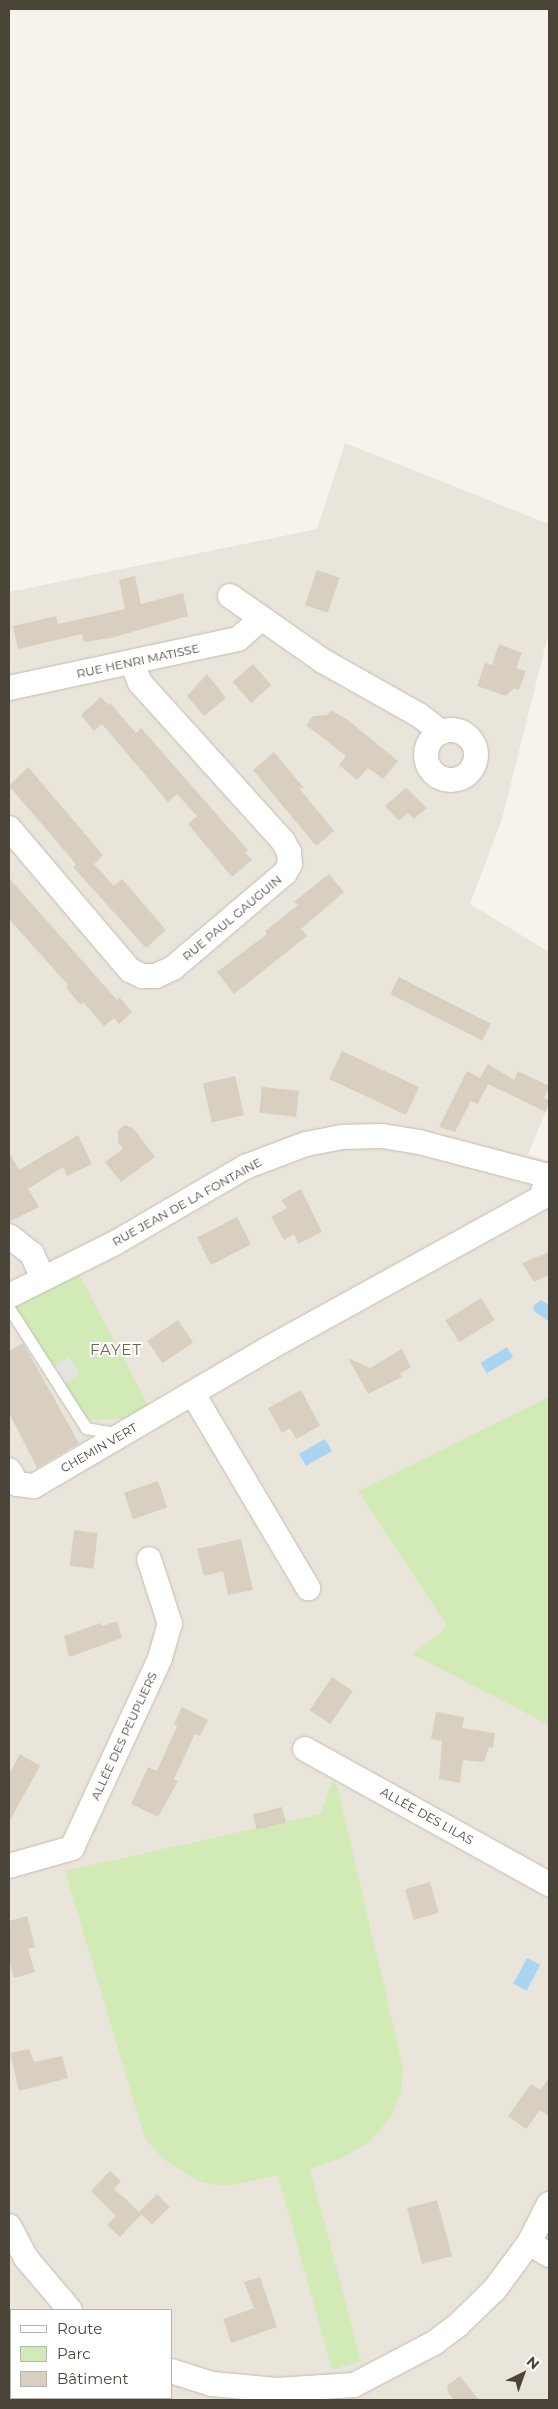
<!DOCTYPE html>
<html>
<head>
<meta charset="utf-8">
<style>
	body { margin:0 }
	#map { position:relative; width:558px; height:2409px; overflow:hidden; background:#f6f3ec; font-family:Montserrat,sans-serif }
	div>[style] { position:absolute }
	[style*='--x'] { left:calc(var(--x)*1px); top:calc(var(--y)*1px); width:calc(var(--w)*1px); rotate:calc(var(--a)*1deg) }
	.residential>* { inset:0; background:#eae5da }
	.green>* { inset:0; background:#d2eab5 }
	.parking>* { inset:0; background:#e5e3e0; transform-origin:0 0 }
	.water>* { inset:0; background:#a9d4f2; transform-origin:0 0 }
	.building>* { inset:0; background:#d8cfc1; transform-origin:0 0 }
	.roads { filter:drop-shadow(0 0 1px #c2bbae) drop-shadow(0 0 1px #c2bbae) }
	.service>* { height:11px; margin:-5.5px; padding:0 5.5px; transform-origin:5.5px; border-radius:5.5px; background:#fff }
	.minor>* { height:24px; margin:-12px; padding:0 12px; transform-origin:12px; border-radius:12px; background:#fff }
	.minor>.ring { margin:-12px; padding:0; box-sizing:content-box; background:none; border:24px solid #fff; border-radius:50% }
	span { translate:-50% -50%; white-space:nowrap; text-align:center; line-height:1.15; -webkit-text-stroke:4px #fff; paint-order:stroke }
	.street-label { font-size:12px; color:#4b4439 }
	.quarter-label { font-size:15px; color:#6e6250; letter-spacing:1px }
	.frame { position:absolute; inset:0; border:10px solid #4b4439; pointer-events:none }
	.legend { position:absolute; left:10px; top:2309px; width:162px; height:90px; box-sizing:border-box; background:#fff; border:1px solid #b7b4b0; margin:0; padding:6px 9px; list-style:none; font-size:15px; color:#4b4439 }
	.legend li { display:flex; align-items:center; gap:10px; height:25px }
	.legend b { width:25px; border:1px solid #b7b4b0 }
	.north { position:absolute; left:498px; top:2349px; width:50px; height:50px; -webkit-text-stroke:4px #fff; paint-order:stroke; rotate:42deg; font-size:14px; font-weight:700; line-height:20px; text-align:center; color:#4b4439 }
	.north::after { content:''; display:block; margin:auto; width:18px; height:22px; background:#4b4439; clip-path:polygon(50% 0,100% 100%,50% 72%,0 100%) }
</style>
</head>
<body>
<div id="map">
	<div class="residential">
		<div style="clip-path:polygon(evenodd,345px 443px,549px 524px,549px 632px,502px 819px,470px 904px,549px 952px,549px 1104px,528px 1155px,549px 1161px,549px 2400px,9px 2400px,9px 592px,317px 529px,345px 443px,11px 2310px,171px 2310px,171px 2398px,11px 2398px,11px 2310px)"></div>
	</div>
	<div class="green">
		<div style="clip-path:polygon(79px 1274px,149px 1407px,132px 1419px,88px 1420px,64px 1384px,79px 1374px,53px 1367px,14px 1307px)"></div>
		<div style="clip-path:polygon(549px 1397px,549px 1725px,412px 1654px,448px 1627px,358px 1491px)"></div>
		<div style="clip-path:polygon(332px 1781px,337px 1785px,403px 2067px,401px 2091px,392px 2116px,369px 2142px,342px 2158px,310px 2169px,361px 2361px,332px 2370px,278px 2175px,227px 2186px,210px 2184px,196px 2180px,166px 2161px,145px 2139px,65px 1871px,321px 1814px)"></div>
	</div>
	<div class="parking">
		<div style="left:69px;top:1357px;width:20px;height:19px;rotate:57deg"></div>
	</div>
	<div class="water">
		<div style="clip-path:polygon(541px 1300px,549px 1305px,549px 1322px,534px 1311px,533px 1306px)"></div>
		<div style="left:507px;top:1347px;width:12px;height:31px;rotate:59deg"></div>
		<div style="left:325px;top:1439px;width:14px;height:30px;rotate:60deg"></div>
		<div style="left:527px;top:1958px;width:15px;height:29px;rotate:28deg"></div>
	</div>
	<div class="building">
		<div style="left:317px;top:570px;width:24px;height:37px;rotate:19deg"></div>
		<div style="clip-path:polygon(135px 576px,141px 604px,183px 593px,188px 616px,111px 638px,84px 642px,82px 634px,18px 649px,13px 626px,56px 616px,58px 624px,125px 609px,119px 580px)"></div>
		<div style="clip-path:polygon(499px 644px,522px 653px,516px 668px,526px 671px,519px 690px,514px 688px,506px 696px,477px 686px,485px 663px,492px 665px)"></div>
		<div style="left:253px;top:664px;width:28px;height:27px;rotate:49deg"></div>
		<div style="clip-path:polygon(207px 674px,226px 698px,204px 716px,187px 696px)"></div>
		<div style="clip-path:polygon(101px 697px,108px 705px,110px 703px,136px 733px,141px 728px,248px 850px,245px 852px,252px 860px,232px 877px,188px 824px,197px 816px,177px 794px,168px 802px,102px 724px,94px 731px,81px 715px)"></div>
		<div style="clip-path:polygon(331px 710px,348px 720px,398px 761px,383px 779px,368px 768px,357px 780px,339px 765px,346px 756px,306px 725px,313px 716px,327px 715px)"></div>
		<div style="clip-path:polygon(274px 752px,304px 788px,299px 788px,334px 831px,316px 846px,253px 770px)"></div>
		<div style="clip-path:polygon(28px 767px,103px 855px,94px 864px,114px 886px,122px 879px,166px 930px,146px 948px,73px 867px,76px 864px,9px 786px)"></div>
		<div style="clip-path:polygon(406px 788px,427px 808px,414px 819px,408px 813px,399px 821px,385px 806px)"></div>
		<div style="clip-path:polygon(329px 874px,344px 892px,301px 929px,307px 936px,234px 994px,217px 972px,267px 934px,265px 931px,298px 905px,294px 902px)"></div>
		<div style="clip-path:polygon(9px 878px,117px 1000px,119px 997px,132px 1012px,119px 1024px,114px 1018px,104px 1026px,83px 1002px,80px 1004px,66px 988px,68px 985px,9px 919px)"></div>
		<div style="left:399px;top:977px;width:103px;height:19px;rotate:27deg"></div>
		<div style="left:342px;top:1051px;width:85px;height:31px;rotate:25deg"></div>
		<div style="clip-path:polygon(488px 1064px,514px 1080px,518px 1071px,549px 1086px,544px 1098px,549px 1101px,546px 1112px,488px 1084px,478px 1104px,471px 1101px,455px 1132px,439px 1127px,467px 1071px,480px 1078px)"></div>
		<div style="left:235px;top:1076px;width:40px;height:33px;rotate:77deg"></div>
		<div style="left:262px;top:1087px;width:37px;height:26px;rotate:6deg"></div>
		<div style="clip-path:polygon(125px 1125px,133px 1128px,155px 1157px,121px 1182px,105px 1162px,123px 1149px,118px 1142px,118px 1130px)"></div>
		<div style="clip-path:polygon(78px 1135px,92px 1164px,67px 1176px,63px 1167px,28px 1189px,39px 1207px,9px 1222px,9px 1152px,19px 1170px)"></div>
		<div style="clip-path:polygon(301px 1189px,322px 1232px,298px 1244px,294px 1234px,284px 1240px,271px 1217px,287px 1208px,281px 1200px)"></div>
		<div style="left:237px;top:1217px;width:31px;height:45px;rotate:63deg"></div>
		<div style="clip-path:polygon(549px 1252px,549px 1275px,534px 1282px,522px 1263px)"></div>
		<div style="left:481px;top:1298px;width:26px;height:42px;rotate:58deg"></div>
		<div style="left:178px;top:1320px;width:27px;height:37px;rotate:56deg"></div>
		<div style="clip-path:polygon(23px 1343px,79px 1443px,37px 1468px,9px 1413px,9px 1351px)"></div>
		<div style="clip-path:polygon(402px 1349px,411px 1367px,400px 1374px,402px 1377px,368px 1394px,348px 1358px,370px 1368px)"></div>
		<div style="clip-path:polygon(301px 1390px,320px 1426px,296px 1439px,290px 1428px,282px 1433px,268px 1408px)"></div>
		<div style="left:158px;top:1481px;width:28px;height:36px;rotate:71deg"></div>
		<div style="left:74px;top:1530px;width:24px;height:36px;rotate:7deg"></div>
		<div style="clip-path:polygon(241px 1539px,253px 1590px,228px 1595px,223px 1571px,204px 1576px,197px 1549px)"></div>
		<div style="clip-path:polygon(117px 1621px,122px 1638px,69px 1657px,64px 1636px,100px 1623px,102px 1626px)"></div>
		<div style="left:332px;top:1677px;width:25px;height:40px;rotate:34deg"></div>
		<div style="clip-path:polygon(182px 1707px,208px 1720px,200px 1736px,195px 1734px,174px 1779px,178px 1781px,158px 1817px,131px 1804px,148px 1767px,157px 1771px,177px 1726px,174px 1724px)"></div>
		<div style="clip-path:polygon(436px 1712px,464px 1717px,462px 1728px,495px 1733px,493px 1748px,489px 1747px,484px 1762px,463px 1760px,460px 1783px,439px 1779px,442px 1741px,431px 1739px)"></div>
		<div style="clip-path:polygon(20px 1754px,40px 1766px,9px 1822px,9px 1774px)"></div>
		<div style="left:282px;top:1807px;width:16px;height:30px;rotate:76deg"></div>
		<div style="left:430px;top:1882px;width:32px;height:26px;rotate:74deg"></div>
		<div style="clip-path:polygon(27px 1916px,35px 1947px,28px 1949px,35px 1972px,14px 1978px,9px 1960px,9px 1921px)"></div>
		<div style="clip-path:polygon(29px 2049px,34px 2062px,62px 2056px,68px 2078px,19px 2091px,10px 2053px)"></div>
		<div style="clip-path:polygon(549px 2079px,549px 2116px,540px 2110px,526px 2129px,508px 2116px,531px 2084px,540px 2090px)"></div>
		<div style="clip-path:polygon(110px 2171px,121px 2181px,114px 2189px,142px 2214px,120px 2237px,107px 2225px,116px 2216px,91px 2191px)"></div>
		<div style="left:157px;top:2194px;width:18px;height:25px;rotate:45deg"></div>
		<div style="left:437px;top:2200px;width:58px;height:31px;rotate:75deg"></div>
		<div style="clip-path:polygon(260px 2277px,277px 2327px,231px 2343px,223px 2319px,254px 2308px,244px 2282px)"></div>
		<div style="clip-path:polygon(460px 2376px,479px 2400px,454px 2400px,448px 2392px,447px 2386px)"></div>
	</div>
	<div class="roads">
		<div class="service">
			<div style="--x:9;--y:1308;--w:143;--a:57.3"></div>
			<div style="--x:86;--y:1428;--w:34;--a:10"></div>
		</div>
		<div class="minor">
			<div style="--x:230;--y:596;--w:113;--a:35"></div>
			<div style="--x:323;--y:661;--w:110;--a:29.4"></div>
			<div style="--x:419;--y:715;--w:28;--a:38"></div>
			<div style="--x:9;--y:688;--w:234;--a:-12.1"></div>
			<div style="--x:238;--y:639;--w:30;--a:-41"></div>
			<div class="ring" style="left:426px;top:730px;width:26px;height:26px"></div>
			<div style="--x:9;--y:828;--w:187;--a:49.6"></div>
			<div style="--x:130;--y:970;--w:13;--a:27"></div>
			<div style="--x:142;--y:976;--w:14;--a:0"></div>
			<div style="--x:156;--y:976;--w:19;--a:-25"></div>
			<div style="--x:173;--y:968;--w:147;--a:-40.3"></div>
			<div style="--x:285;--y:873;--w:10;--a:-61"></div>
			<div style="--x:290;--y:864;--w:12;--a:-95"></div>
			<div style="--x:289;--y:852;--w:13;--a:-119"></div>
			<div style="--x:283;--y:841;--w:213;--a:-132.1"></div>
			<div style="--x:140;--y:683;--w:22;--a:-111"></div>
			<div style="--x:9;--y:1236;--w:29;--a:38"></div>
			<div style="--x:32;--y:1254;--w:27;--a:66"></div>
			<div style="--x:9;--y:1296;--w:119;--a:-26.6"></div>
			<div style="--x:115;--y:1243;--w:151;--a:-30.3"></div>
			<div style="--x:245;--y:1167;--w:65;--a:-20.7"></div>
			<div style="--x:306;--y:1144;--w:36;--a:-11"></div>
			<div style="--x:341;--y:1137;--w:41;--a:-1.4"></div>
			<div style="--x:382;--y:1136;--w:37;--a:9"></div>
			<div style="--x:419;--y:1142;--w:134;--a:14.7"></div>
			<div style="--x:193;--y:1394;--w:226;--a:59.3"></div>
			<div style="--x:9;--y:1470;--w:16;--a:60"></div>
			<div style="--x:17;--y:1484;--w:17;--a:7"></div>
			<div style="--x:34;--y:1486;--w:273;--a:-30.4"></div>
			<div style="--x:269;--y:1348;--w:311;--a:-28.9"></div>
			<div style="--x:541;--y:1198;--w:24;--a:-73"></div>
			<div style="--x:305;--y:1749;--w:279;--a:29"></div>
			<div style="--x:9;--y:1866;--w:66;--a:-15.9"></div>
			<div style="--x:72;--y:1848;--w:209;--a:-65.1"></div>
			<div style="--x:160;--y:1658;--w:35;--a:-74"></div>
			<div style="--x:170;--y:1624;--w:68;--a:-107.9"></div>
			<div style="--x:9;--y:2226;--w:36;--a:62"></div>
			<div style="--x:26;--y:2258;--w:68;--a:49.8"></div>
			<div style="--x:529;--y:2243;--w:23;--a:31"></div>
			<div style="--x:171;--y:2371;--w:43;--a:17.6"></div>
			<div style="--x:212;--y:2384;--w:65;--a:5.3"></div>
			<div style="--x:277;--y:2390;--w:77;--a:-3.7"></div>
			<div style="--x:354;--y:2385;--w:90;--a:-27.7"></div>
			<div style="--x:434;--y:2343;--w:31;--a:-37"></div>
			<div style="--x:459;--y:2324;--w:50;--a:-44.2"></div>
			<div style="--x:495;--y:2289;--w:57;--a:-53.5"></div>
			<div style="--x:529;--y:2243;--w:44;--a:-62.9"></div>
			<div style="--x:21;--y:2400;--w:3;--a:-45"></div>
		</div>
	</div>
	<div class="street-label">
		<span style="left:138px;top:661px;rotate:-12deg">RUE HENRI MATISSE</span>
		<span style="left:232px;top:918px;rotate:-40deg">RUE PAUL GAUGUIN</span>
		<span style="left:187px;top:1202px;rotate:-29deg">RUE JEAN DE LA FONTAINE</span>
		<span style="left:99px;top:1448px;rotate:-30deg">CHEMIN VERT</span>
		<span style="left:124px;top:1736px;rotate:-65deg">ALLÉE DES PEUPLIERS</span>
		<span style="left:427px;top:1816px;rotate:29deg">ALLÉE DES LILAS</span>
	</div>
	<div class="quarter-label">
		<span style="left:116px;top:1350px">FAYET</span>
	</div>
	<div class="frame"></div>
	<ul class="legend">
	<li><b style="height:6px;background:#fff"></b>Route</li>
	<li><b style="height:14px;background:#d2eab5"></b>Parc</li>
	<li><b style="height:14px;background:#d8cfc1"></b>Bâtiment</li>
	</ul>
	<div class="north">N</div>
</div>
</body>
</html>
